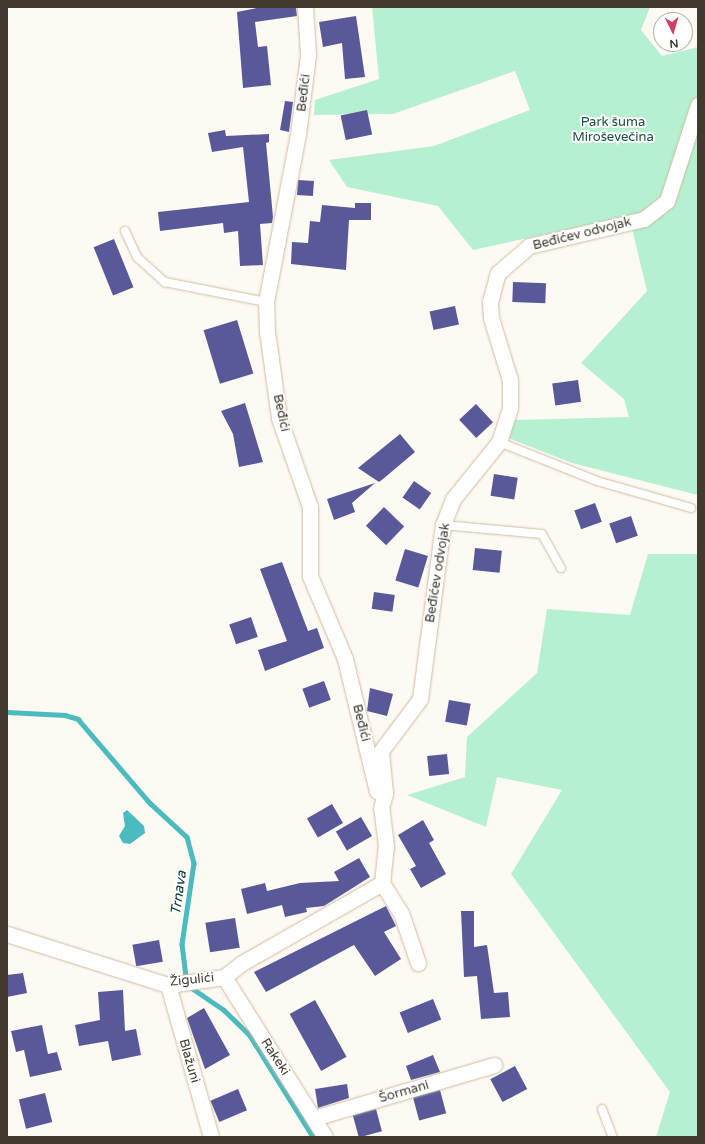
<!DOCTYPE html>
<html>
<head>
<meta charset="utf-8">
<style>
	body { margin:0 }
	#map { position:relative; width:705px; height:1144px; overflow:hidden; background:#fdf9f3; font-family:"Varela Round",sans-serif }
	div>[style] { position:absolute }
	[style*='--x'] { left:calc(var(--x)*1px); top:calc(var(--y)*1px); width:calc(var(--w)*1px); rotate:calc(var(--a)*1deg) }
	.green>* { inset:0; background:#b5f1d0 }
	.water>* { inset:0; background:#4bbbbf }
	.stream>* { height:4.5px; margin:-2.25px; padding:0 2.25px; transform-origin:2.25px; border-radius:2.25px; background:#4bbbbf }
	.building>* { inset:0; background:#595999; transform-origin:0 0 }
	.roads { filter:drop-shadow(0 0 1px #d0bc9f) drop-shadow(0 0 1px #d0bc9f) }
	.lane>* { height:8px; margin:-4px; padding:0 4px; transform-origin:4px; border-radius:4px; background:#fff }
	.street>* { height:15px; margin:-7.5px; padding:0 7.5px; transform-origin:7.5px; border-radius:7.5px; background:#fff }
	span { translate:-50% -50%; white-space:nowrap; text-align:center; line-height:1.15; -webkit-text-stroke:4px #fff; paint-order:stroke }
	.street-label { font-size:13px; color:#423a2e }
	.park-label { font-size:13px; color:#16553a }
	.water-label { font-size:14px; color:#003436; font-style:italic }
	.frame { position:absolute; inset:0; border:8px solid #423a2e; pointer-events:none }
	.north { position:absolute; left:653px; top:12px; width:40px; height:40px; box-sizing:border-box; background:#fff; border:1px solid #b3b0ab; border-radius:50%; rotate:175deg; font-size:11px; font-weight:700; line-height:16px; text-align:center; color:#423a2e }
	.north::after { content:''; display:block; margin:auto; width:14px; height:18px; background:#cf4065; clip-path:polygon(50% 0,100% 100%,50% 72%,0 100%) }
</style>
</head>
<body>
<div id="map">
	<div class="green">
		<div style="clip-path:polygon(372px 7px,650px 7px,641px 30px,662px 56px,698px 47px,698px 495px,572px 463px,506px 437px,515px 420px,629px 417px,624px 399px,581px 363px,647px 291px,629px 216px,473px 250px,438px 206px,347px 187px,329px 160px,434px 146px,530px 110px,515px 71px,393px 114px,314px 115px,315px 100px,379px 79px)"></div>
		<div style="clip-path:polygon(648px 554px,698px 554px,698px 1137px,656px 1137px,670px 1092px,511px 874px,562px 790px,497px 777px,486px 827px,407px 795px,465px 777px,467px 737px,537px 673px,547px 609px,630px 615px)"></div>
	</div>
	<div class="water">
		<div style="clip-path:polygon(127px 810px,144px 826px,145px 833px,130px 844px,123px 843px,119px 836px,125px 826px,123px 813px)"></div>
	</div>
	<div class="stream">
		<div style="--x:7;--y:712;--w:58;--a:3"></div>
		<div style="--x:65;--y:715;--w:14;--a:17"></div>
		<div style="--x:78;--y:719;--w:111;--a:49.4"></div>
		<div style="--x:150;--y:803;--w:50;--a:42.6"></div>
		<div style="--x:187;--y:837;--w:27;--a:75"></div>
		<div style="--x:194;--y:863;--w:82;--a:98.4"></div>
		<div style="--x:182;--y:944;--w:35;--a:83"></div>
		<div style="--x:189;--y:986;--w:42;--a:34.4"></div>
		<div style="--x:224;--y:1010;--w:35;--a:44"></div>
		<div style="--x:249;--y:1034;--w:121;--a:58.1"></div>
	</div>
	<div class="building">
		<div style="clip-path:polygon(262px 7px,296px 7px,297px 16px,255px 22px,258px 47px,267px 46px,271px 85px,243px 88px,237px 12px)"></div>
		<div style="clip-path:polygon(356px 16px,365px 77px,345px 79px,342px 43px,323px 47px,319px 22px)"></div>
		<div style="clip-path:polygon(285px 101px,293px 102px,289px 132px,280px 130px)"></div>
		<div style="left:367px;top:110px;width:25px;height:27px;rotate:78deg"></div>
		<div style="clip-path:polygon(225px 130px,226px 136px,269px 134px,269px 142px,266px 143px,273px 217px,272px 223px,260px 224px,263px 265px,240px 266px,238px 231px,224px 233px,223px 223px,160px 231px,158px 212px,249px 202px,243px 147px,212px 152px,208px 133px)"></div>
		<div style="left:298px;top:180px;width:16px;height:15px;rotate:4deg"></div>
		<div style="clip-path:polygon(355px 203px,371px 203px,371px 220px,349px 220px,346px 270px,291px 264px,292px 242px,308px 243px,310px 221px,320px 222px,322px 205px,355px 208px)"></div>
		<div style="left:114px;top:239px;width:52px;height:22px;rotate:68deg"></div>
		<div style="left:513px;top:282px;width:33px;height:20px;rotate:2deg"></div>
		<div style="left:455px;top:306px;width:19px;height:26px;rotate:78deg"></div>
		<div style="left:237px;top:320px;width:56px;height:35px;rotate:73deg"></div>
		<div style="left:578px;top:380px;width:22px;height:26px;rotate:82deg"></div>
		<div style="clip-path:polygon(245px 403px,263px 462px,239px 467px,233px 434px,221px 411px)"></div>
		<div style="left:476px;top:404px;width:25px;height:23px;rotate:47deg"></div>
		<div style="clip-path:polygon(400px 434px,415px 452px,383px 479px,379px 482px,358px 468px)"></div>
		<div style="left:494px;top:474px;width:24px;height:22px;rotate:9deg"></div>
		<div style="left:414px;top:481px;width:21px;height:20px;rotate:35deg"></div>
		<div style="clip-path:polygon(375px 483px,352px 503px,355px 512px,334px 520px,327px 499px)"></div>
		<div style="left:595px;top:503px;width:20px;height:22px;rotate:70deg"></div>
		<div style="left:384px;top:507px;width:28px;height:26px;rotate:44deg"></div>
		<div style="left:631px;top:516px;width:21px;height:23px;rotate:71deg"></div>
		<div style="left:475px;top:548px;width:27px;height:22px;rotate:6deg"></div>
		<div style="left:405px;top:549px;width:24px;height:33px;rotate:17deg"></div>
		<div style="clip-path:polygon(282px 562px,308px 631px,317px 628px,324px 648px,265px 671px,258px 650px,287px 641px,260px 569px)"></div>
		<div style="left:374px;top:592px;width:21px;height:17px;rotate:8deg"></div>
		<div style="left:251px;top:617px;width:21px;height:23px;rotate:71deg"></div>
		<div style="left:324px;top:681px;width:20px;height:23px;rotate:70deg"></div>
		<div style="clip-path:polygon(370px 688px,393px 694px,387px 716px,367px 711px)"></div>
		<div style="left:449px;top:700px;width:22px;height:22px;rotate:10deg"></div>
		<div style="left:447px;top:754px;width:20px;height:20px;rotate:84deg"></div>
		<div style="left:332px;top:804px;width:22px;height:29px;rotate:60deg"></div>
		<div style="left:361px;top:817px;width:22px;height:29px;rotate:60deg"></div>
		<div style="clip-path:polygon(423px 820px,434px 840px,429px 843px,446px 874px,421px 888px,410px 869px,416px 866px,398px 835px)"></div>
		<div style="clip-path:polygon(359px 858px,370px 877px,324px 906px,306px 908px,307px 912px,285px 917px,282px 905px,247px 914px,241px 889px,265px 883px,267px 891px,300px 883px,339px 881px,334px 872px)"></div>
		<div style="clip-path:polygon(386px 906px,396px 926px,384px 932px,401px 959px,375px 976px,354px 945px,266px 992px,254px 972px)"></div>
		<div style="clip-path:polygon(461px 911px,474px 911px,474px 947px,487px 945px,494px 993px,508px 992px,510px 1017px,481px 1019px,477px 976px,464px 977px)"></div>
		<div style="left:235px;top:918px;width:30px;height:30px;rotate:81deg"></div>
		<div style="left:159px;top:940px;width:22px;height:27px;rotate:80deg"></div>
		<div style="clip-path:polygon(23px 973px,27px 993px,7px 997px,7px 975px)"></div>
		<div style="clip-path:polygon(123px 990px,125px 1031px,136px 1029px,141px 1055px,112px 1061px,108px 1041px,79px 1046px,75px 1025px,100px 1020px,98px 992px)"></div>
		<div style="left:433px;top:999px;width:22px;height:36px;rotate:68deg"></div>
		<div style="left:315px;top:1000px;width:65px;height:29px;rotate:61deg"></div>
		<div style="clip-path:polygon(204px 1008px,230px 1055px,205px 1069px,187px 1018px)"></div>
		<div style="clip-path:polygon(42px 1025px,48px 1054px,57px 1052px,62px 1070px,30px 1077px,24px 1050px,16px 1052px,11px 1031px)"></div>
		<div style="clip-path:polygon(433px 1055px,440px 1072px,411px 1080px,406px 1066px)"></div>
		<div style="left:515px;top:1066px;width:26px;height:28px;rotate:62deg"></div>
		<div style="clip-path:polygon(347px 1084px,349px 1098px,318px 1108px,315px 1089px)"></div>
		<div style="left:238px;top:1089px;width:23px;height:30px;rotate:67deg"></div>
		<div style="left:440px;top:1090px;width:24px;height:28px;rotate:75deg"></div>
		<div style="left:45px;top:1093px;width:30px;height:27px;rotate:76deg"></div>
		<div style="left:376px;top:1109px;width:23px;height:24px;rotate:75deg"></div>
	</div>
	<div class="roads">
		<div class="lane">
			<div style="--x:125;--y:231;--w:29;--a:65"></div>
			<div style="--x:137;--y:257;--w:38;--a:42"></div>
			<div style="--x:165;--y:282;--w:103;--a:11.2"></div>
			<div style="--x:499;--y:442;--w:105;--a:21.7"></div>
			<div style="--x:597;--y:481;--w:98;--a:16"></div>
			<div style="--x:443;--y:525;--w:99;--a:5.2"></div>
			<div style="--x:542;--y:534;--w:39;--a:61"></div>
			<div style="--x:602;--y:1109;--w:30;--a:69"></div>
		</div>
		<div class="street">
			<div style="--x:305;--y:7;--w:48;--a:86.4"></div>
			<div style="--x:308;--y:55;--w:80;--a:97.2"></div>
			<div style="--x:298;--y:134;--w:171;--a:100.8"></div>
			<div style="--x:266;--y:302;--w:29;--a:88"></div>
			<div style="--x:267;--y:331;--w:88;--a:82.1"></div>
			<div style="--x:279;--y:418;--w:94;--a:70.8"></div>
			<div style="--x:310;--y:507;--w:69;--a:90"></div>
			<div style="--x:310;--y:576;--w:90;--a:67.1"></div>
			<div style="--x:345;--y:659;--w:136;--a:76.4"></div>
			<div style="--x:382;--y:883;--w:37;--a:-84"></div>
			<div style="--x:386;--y:846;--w:38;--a:-97"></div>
			<div style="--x:381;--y:808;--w:16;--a:-75"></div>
			<div style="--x:385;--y:793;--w:42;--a:-95.4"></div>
			<div style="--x:381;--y:751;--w:65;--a:-53.1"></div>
			<div style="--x:420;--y:699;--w:176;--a:-82.5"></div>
			<div style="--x:443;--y:525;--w:28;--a:-69"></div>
			<div style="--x:453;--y:499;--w:73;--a:-51.1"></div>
			<div style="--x:499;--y:442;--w:36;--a:-72"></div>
			<div style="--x:510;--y:408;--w:28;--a:-90"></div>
			<div style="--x:510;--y:380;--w:65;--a:-107"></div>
			<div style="--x:491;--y:318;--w:16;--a:-94"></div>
			<div style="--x:490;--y:302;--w:30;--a:-75"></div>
			<div style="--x:498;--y:273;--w:41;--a:-41.1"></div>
			<div style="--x:529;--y:246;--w:118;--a:-13.2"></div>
			<div style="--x:644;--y:219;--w:29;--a:-38"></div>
			<div style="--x:667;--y:201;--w:101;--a:-72.1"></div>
			<div style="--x:382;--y:883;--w:36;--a:58"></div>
			<div style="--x:401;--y:913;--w:53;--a:71.2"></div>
			<div style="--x:7;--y:934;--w:169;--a:17.6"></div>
			<div style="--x:168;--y:985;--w:57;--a:-8.1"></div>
			<div style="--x:224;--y:977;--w:23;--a:-38"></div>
			<div style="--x:242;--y:963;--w:161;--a:-29.7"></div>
			<div style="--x:224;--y:977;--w:189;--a:57.7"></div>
			<div style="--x:168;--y:985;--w:158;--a:74.2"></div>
			<div style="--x:314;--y:1118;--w:188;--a:-16.4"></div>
		</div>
	</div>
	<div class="street-label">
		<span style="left:304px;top:93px;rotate:-83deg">Beđići</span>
		<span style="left:582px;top:234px;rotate:-14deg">Beđićev odvojak</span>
		<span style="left:281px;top:413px;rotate:78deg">Beđići</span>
		<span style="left:438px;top:573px;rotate:-81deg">Beđićev odvojak</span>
		<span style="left:361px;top:723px;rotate:76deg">Beđići</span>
		<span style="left:192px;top:980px;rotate:-6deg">Žigulići</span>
		<span style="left:275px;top:1057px;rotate:57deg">Rakeki</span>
		<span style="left:189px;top:1061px;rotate:74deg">Blažuni</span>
		<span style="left:404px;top:1092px;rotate:-16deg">Šormani</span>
	</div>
	<div class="park-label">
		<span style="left:613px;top:130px">Park šuma<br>Miroševečina</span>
	</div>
	<div class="water-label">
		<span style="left:179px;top:893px;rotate:-82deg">Trnava</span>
	</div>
	<div class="frame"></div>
	<div class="north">N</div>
</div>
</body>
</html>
